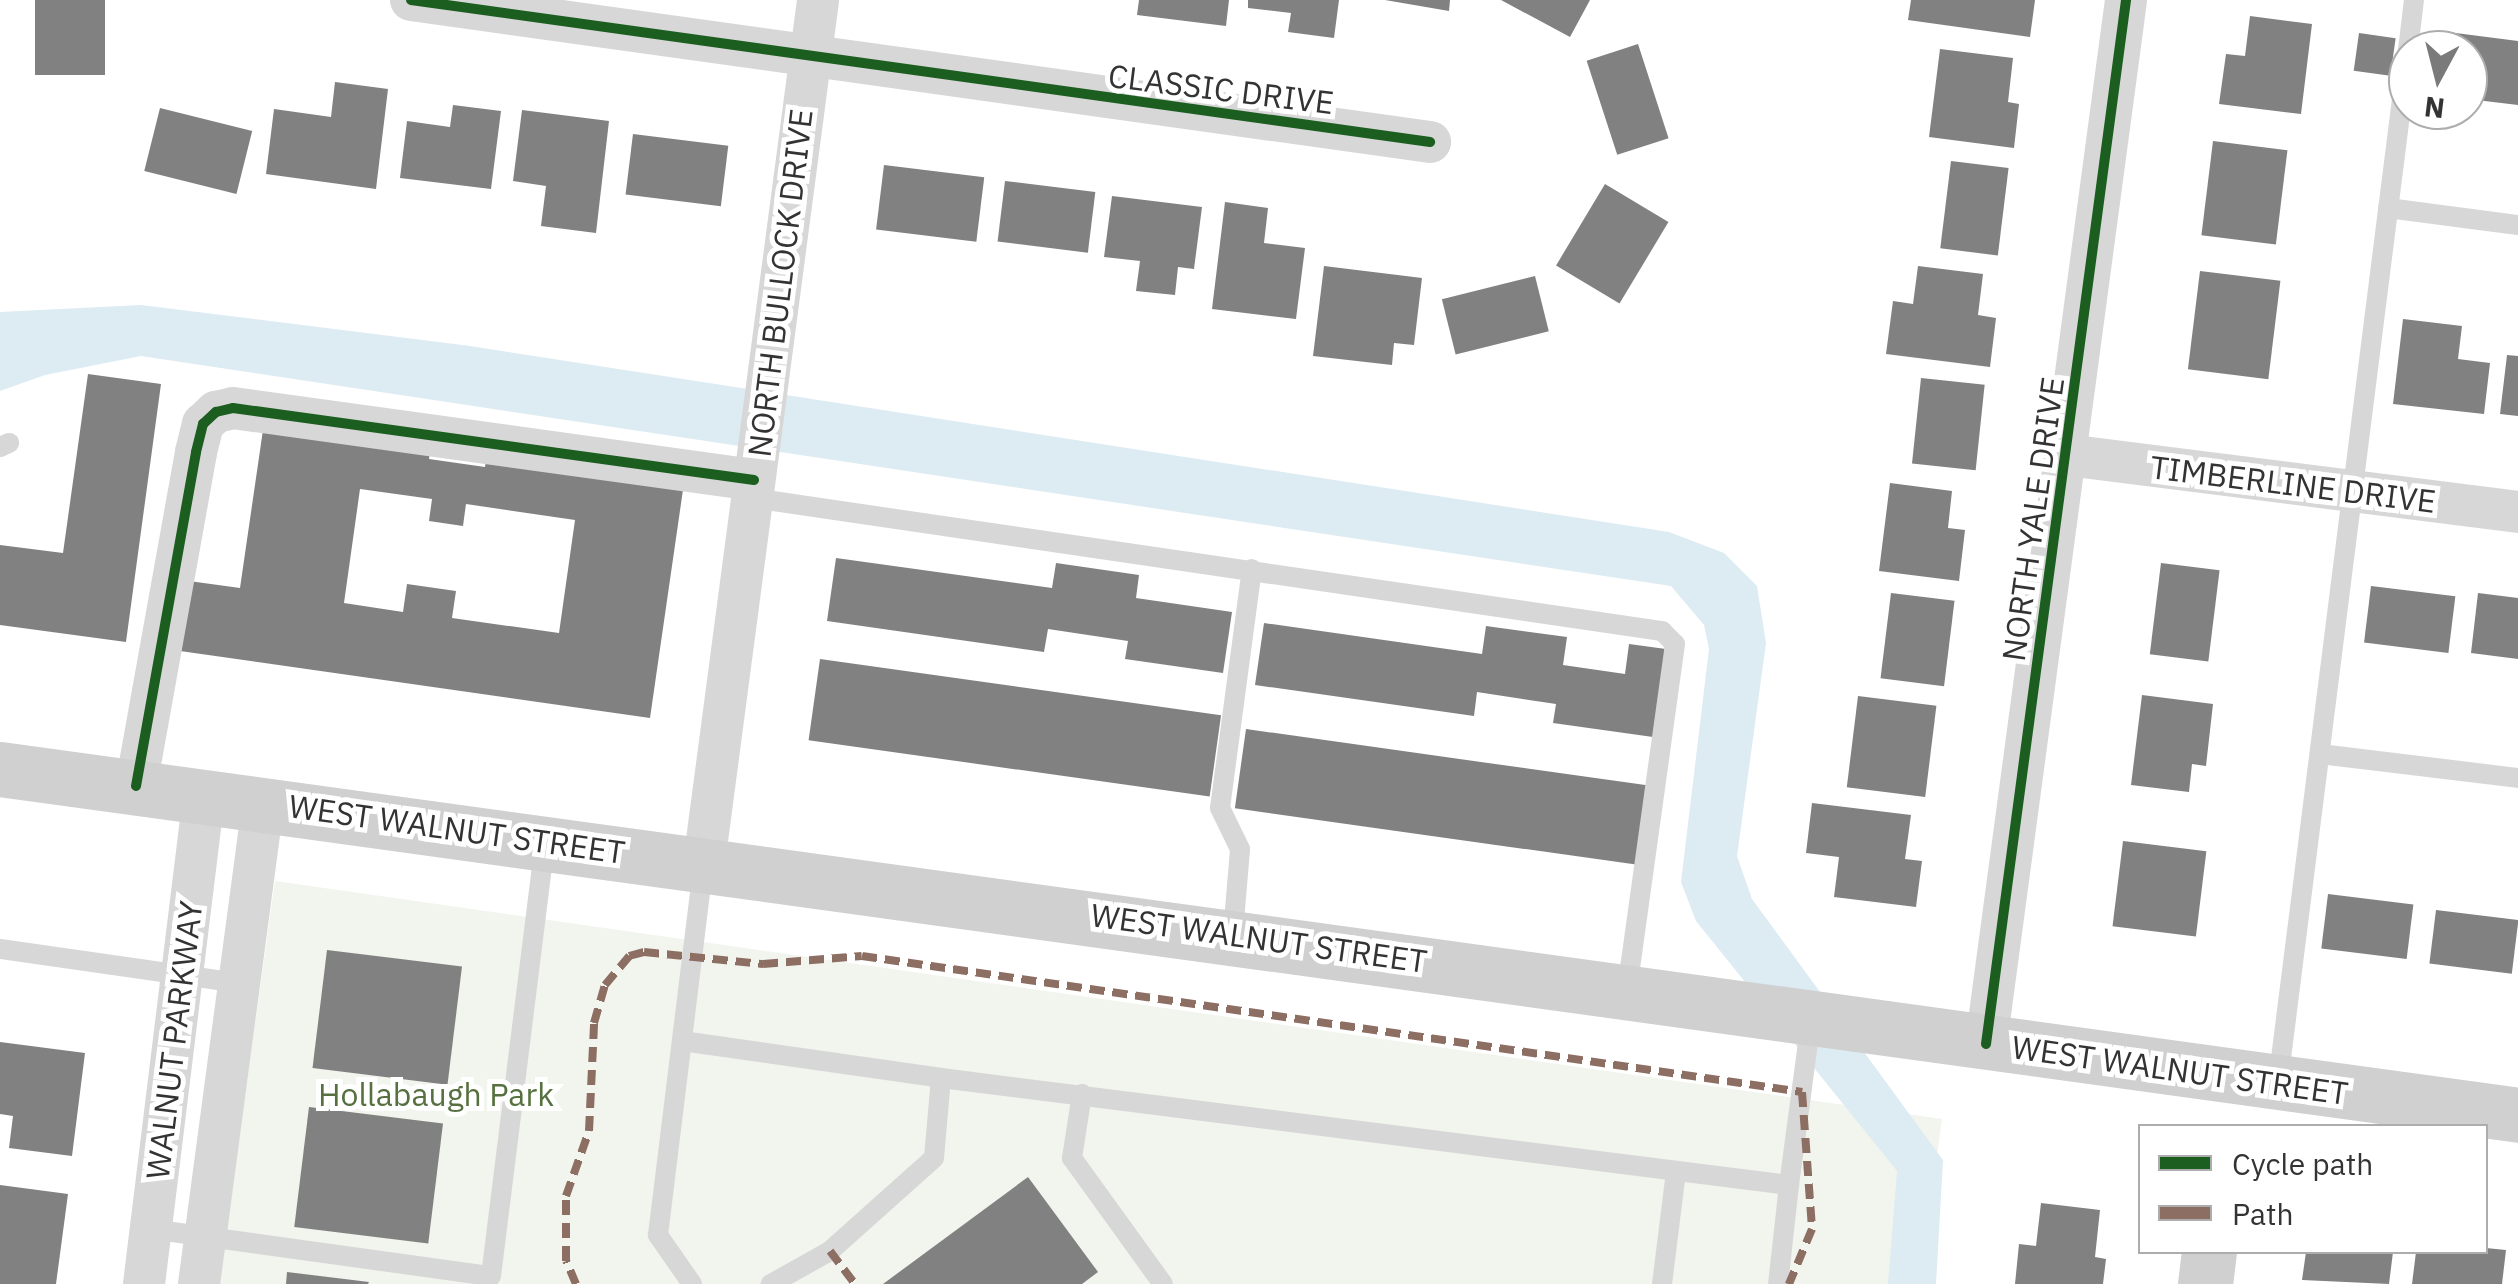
<!DOCTYPE html>
<html>
<head>
<meta charset="utf-8">
<style>
	body { margin:0 }
	#map { position:relative; width:2518px; height:1284px; overflow:hidden; background:#fff; font-family:"IBM Plex Sans",sans-serif }
	div>[style] { position:absolute }
	[style*='--x'] { left:calc(var(--x)*1px); top:calc(var(--y)*1px); width:calc(var(--w)*1px); rotate:calc(var(--a)*1deg) }
	.green>* { inset:0; background:#f1f5ed }
	.water>* { inset:0; background:#ddebf3 }
	.building>* { inset:0; background:#818181; transform-origin:0 0 }
	.lane>* { height:20px; margin:-10px; padding:0 10px; transform-origin:10px; border-radius:10px; background:#d7d7d7 }
	.street>* { height:42px; margin:-21px; padding:0 21px; transform-origin:21px; border-radius:21px; background:#d7d7d7 }
	.secondary>* { height:55px; margin:-27.5px; padding:0 27.5px; transform-origin:27.5px; border-radius:27.5px; background:#d0d0d0 }
	.quiet>* { height:8px; margin-top:-4px; transform-origin:0; background:repeating-linear-gradient(90deg,#8d6e63 0 15px,transparent 0 23px) }
	.cycleway>* { height:10px; margin:-5px; padding:0 5px; transform-origin:5px; border-radius:5px; background:#1b5e20 }
	span { translate:-50% -50%; white-space:nowrap; text-align:center; line-height:1.15; -webkit-text-stroke:10px #fff; paint-order:stroke }
	.street-label { font-size:32px; color:#333 }
	.park-label { font-size:32px; color:#56703f }
	.legend { position:absolute; left:2138px; top:1124px; width:350px; height:130px; box-sizing:border-box; background:#fff; border:2px solid #adadad; margin:0; padding:12px 18px; list-style:none; font-size:30px; color:#333 }
	.legend li { display:flex; align-items:center; gap:20px; height:50px }
	.legend b { width:50px; border:2px solid #adadad }
	.north { position:absolute; left:2388px; top:30px; width:100px; height:100px; box-sizing:border-box; background:#fff; border:2px solid #adadad; border-radius:50%; rotate:187deg; font-size:28px; font-weight:700; line-height:40px; text-align:center; color:#333 }
	.north::after { content:''; display:block; margin:auto; width:35px; height:45px; background:#7a7a7a; clip-path:polygon(50% 0,100% 100%,50% 72%,0 100%) }
</style>
</head>
<body>
<div id="map">
	<div class="green">
		<div style="clip-path:polygon(275px 881px,1942px 1119px,1920px 1284px,219px 1284px)"></div>
	</div>
	<div class="water">
		<div style="clip-path:polygon(141px 305px,470px 346px,1669px 532px,1724px 553px,1757px 586px,1766px 643px,1737px 856px,1752px 899px,1943px 1160px,1936px 1284px,1888px 1284px,1897px 1171px,1696px 921px,1681px 882px,1709px 649px,1704px 625px,1671px 586px,141px 356px,45px 375px,0 391px,0 312px)"></div>
	</div>
	<div class="building">
		<div style="left:35px;top:0;width:70px;height:75px"></div>
		<div style="clip-path:polygon(1139px 0,1229px 0,1226px 26px,1137px 15px)"></div>
		<div style="clip-path:polygon(1248px 0,1339px 0,1334px 38px,1288px 32px,1291px 13px,1248px 8px)"></div>
		<div style="clip-path:polygon(1385px 0,1450px 0,1449px 11px)"></div>
		<div style="clip-path:polygon(1501px 0,1590px 0,1570px 37px)"></div>
		<div style="clip-path:polygon(1911px 0,2035px 0,2030px 37px,1908px 20px)"></div>
		<div style="clip-path:polygon(2250px 16px,2312px 24px,2301px 114px,2219px 104px,2226px 54px,2245px 56px)"></div>
		<div style="clip-path:polygon(2440px 31px,2518px 41px,2518px 105px,2468px 99px,2468px 50px,2438px 50px)"></div>
		<div style="left:2359px;top:33px;width:37px;height:38px;rotate:8deg"></div>
		<div style="left:1638px;top:44px;width:99px;height:54px;rotate:72deg"></div>
		<div style="clip-path:polygon(1940px 49px,2013px 58px,2008px 102px,2019px 104px,2014px 148px,1929px 137px)"></div>
		<div style="clip-path:polygon(335px 82px,388px 89px,376px 189px,266px 174px,274px 109px,331px 117px)"></div>
		<div style="clip-path:polygon(453px 105px,501px 111px,491px 189px,400px 178px,407px 121px,450px 127px)"></div>
		<div style="left:160px;top:108px;width:95px;height:65px;rotate:14deg"></div>
		<div style="clip-path:polygon(522px 110px,609px 121px,596px 233px,541px 226px,546px 186px,513px 181px)"></div>
		<div style="left:633px;top:134px;width:96px;height:61px;rotate:7deg"></div>
		<div style="left:2213px;top:141px;width:75px;height:95px;rotate:7deg"></div>
		<div style="left:1951px;top:161px;width:58px;height:88px;rotate:7deg"></div>
		<div style="left:884px;top:165px;width:101px;height:65px;rotate:7deg"></div>
		<div style="left:1005px;top:181px;width:91px;height:61px;rotate:7deg"></div>
		<div style="left:1605px;top:184px;width:74px;height:95px;rotate:31deg"></div>
		<div style="clip-path:polygon(1112px 196px,1202px 207px,1194px 269px,1178px 267px,1175px 295px,1136px 291px,1140px 261px,1104px 257px)"></div>
		<div style="clip-path:polygon(1225px 202px,1268px 208px,1264px 243px,1305px 248px,1296px 319px,1212px 309px)"></div>
		<div style="clip-path:polygon(1324px 266px,1422px 278px,1414px 345px,1394px 343px,1392px 365px,1313px 356px)"></div>
		<div style="clip-path:polygon(1918px 266px,1983px 274px,1978px 315px,1996px 318px,1990px 367px,1886px 354px,1893px 301px,1913px 304px)"></div>
		<div style="left:2200px;top:271px;width:81px;height:99px;rotate:7deg"></div>
		<div style="left:1535px;top:276px;width:57px;height:96px;rotate:76deg"></div>
		<div style="clip-path:polygon(2403px 319px,2462px 326px,2458px 359px,2490px 363px,2484px 414px,2393px 404px)"></div>
		<div style="clip-path:polygon(2507px 355px,2518px 356px,2518px 416px,2500px 414px)"></div>
		<div style="clip-path:polygon(88px 374px,161px 384px,126px 642px,0 625px,0 545px,63px 553px)"></div>
		<div style="left:1921px;top:378px;width:64px;height:86px;rotate:6deg"></div>
		<div style="clip-path:polygon(evenodd,265px 416px,432px 439px,429px 459px,485px 467px,488px 448px,685px 476px,650px 718px,180px 651px,189px 581px,240px 588px,265px 416px,360px 489px,432px 499px,429px 521px,463px 526px,466px 504px,575px 520px,559px 633px,452px 618px,456px 591px,407px 584px,403px 612px,344px 603px,360px 489px)"></div>
		<div style="clip-path:polygon(1890px 483px,1952px 491px,1948px 528px,1965px 530px,1959px 581px,1879px 571px)"></div>
		<div style="clip-path:polygon(836px 558px,1052px 588px,1056px 563px,1139px 575px,1136px 598px,1232px 612px,1223px 673px,1125px 659px,1128px 641px,1048px 629px,1044px 652px,827px 621px)"></div>
		<div style="left:2161px;top:563px;width:59px;height:92px;rotate:7deg"></div>
		<div style="left:2371px;top:586px;width:85px;height:57px;rotate:7deg"></div>
		<div style="left:1891px;top:593px;width:64px;height:86px;rotate:7deg"></div>
		<div style="clip-path:polygon(2478px 593px,2518px 598px,2518px 659px,2471px 653px)"></div>
		<div style="clip-path:polygon(1264px 623px,1482px 654px,1486px 626px,1567px 637px,1563px 665px,1625px 674px,1629px 644px,1666px 649px,1653px 737px,1553px 723px,1556px 704px,1477px 692px,1474px 716px,1255px 685px)"></div>
		<div style="left:820px;top:659px;width:405px;height:82px;rotate:8deg"></div>
		<div style="clip-path:polygon(2142px 695px,2213px 704px,2206px 766px,2192px 764px,2189px 792px,2131px 785px)"></div>
		<div style="left:1858px;top:696px;width:79px;height:92px;rotate:7deg"></div>
		<div style="left:1246px;top:729px;width:405px;height:80px;rotate:8deg"></div>
		<div style="clip-path:polygon(1812px 803px,1911px 815px,1905px 859px,1922px 861px,1916px 907px,1834px 897px,1839px 857px,1806px 853px)"></div>
		<div style="left:2123px;top:841px;width:84px;height:86px;rotate:7deg"></div>
		<div style="left:2328px;top:894px;width:86px;height:55px;rotate:7deg"></div>
		<div style="left:2436px;top:910px;width:83px;height:54px;rotate:7deg"></div>
		<div style="left:327px;top:950px;width:136px;height:119px;rotate:7deg"></div>
		<div style="clip-path:polygon(0 1042px,85px 1053px,72px 1156px,9px 1148px,13px 1116px,0 1114px)"></div>
		<div style="left:309px;top:1107px;width:135px;height:121px;rotate:7deg"></div>
		<div style="clip-path:polygon(1028px 1177px,1098px 1272px,1082px 1284px,883px 1284px)"></div>
		<div style="clip-path:polygon(0 1185px,68px 1194px,56px 1284px,0 1284px)"></div>
		<div style="clip-path:polygon(2041px 1203px,2100px 1210px,2095px 1257px,2106px 1259px,2103px 1284px,2015px 1284px,2019px 1244px,2036px 1246px)"></div>
		<div style="clip-path:polygon(2486px 1248px,2506px 1250px,2502px 1284px,2412px 1284px,2416px 1252px)"></div>
		<div style="clip-path:polygon(2306px 1252px,2393px 1252px,2389px 1284px,2302px 1280px)"></div>
		<div style="clip-path:polygon(287px 1272px,369px 1282px,368px 1284px,286px 1284px)"></div>
	</div>
	<div class="lane">
		<div style="--x:2408;--y:50;--w:50;--a:-83.2"></div>
		<div style="--x:2388;--y:208;--w:131;--a:7.5"></div>
		<div style="--x:0;--y:447;--w:10;--a:-24"></div>
		<div style="--x:752;--y:498;--w:920;--a:8.32"></div>
		<div style="--x:1662;--y:631;--w:18;--a:45"></div>
		<div style="--x:1675;--y:644;--w:348;--a:97.9"></div>
		<div style="--x:2320;--y:754;--w:199;--a:6.9"></div>
		<div style="--x:1233;--y:933;--w:84;--a:-85.2"></div>
		<div style="--x:1240;--y:849;--w:46;--a:-116"></div>
		<div style="--x:1220;--y:808;--w:241;--a:-82.4"></div>
		<div style="--x:0;--y:949;--w:240;--a:8.1"></div>
		<div style="--x:682;--y:1041;--w:262;--a:8.1"></div>
		<div style="--x:941;--y:1078;--w:80;--a:95"></div>
		<div style="--x:934;--y:1158;--w:140;--a:138.2"></div>
		<div style="--x:830;--y:1251;--w:68;--a:150.8"></div>
		<div style="--x:941;--y:1078;--w:855;--a:7.19"></div>
		<div style="--x:1789;--y:1185;--w:100;--a:96.3"></div>
		<div style="--x:2278;--y:1082;--w:1039;--a:-82.81"></div>
		<div style="--x:1082;--y:1094;--w:65;--a:98.9"></div>
		<div style="--x:1072;--y:1158;--w:155;--a:54.2"></div>
		<div style="--x:1789;--y:1185;--w:166;--a:-82.4"></div>
		<div style="--x:151;--y:1229;--w:343;--a:7.9"></div>
		<div style="--x:491;--y:1276;--w:434;--a:-82.9"></div>
		<div style="--x:692;--y:1284;--w:60;--a:-124.8"></div>
		<div style="--x:658;--y:1235;--w:368;--a:-83"></div>
		<div style="--x:1662;--y:1284;--w:114;--a:-82.9"></div>
	</div>
	<div class="street">
		<div style="--x:411;--y:0;--w:1029;--a:7.93"></div>
		<div style="--x:2067;--y:455;--w:455;--a:7.2"></div>
		<div style="--x:136;--y:786;--w:339;--a:-79.8"></div>
		<div style="--x:196;--y:452;--w:29;--a:-76"></div>
		<div style="--x:203;--y:424;--w:18;--a:-43"></div>
		<div style="--x:216;--y:412;--w:17;--a:-13"></div>
		<div style="--x:233;--y:408;--w:526;--a:7.87"></div>
		<div style="--x:704;--y:863;--w:870;--a:-82.47"></div>
		<div style="--x:1986;--y:1044;--w:1053;--a:-82.36"></div>
		<div style="--x:144;--y:1284;--w:493;--a:-83"></div>
		<div style="--x:199;--y:1284;--w:485;--a:-82.4"></div>
	</div>
	<div class="secondary">
		<div style="--x:0;--y:769;--w:2542;--a:7.82"></div>
		<div style="--x:2205;--y:1284;--w:32;--a:-83"></div>
	</div>
	<div class="quiet">
		<div style="--x:830;--y:1251;--w:41;--a:52.9"></div>
		<div style="--x:576;--y:1284;--w:25;--a:-113"></div>
		<div style="--x:566;--y:1261;--w:65;--a:-90"></div>
		<div style="--x:566;--y:1196;--w:69;--a:-70.5"></div>
		<div style="--x:589;--y:1131;--w:108;--a:-87.3"></div>
		<div style="--x:594;--y:1023;--w:40;--a:-74"></div>
		<div style="--x:605;--y:985;--w:38;--a:-50"></div>
		<div style="--x:629;--y:956;--w:16;--a:-15"></div>
		<div style="--x:644;--y:952;--w:120;--a:5.8"></div>
		<div style="--x:763;--y:964;--w:99;--a:-4.6"></div>
		<div style="--x:862;--y:956;--w:950;--a:8.23"></div>
		<div style="--x:1802;--y:1092;--w:137;--a:85.8"></div>
		<div style="--x:1812;--y:1229;--w:60;--a:112.7"></div>
	</div>
	<div class="cycleway">
		<div style="--x:411;--y:0;--w:1029;--a:7.93"></div>
		<div style="--x:136;--y:786;--w:339;--a:-79.8"></div>
		<div style="--x:196;--y:452;--w:29;--a:-76"></div>
		<div style="--x:203;--y:424;--w:18;--a:-43"></div>
		<div style="--x:216;--y:412;--w:17;--a:-13"></div>
		<div style="--x:233;--y:408;--w:526;--a:7.87"></div>
		<div style="--x:1986;--y:1044;--w:1053;--a:-82.36"></div>
	</div>
	<div class="street-label">
		<span style="left:1221px;top:89px;rotate:7deg">CLASSIC DRIVE</span>
		<span style="left:780px;top:283px;rotate:-83deg">NORTH BULLOCK DRIVE</span>
		<span style="left:2293px;top:484px;rotate:7deg">TIMBERLINE DRIVE</span>
		<span style="left:2033px;top:519px;rotate:-82deg">NORTH YALE DRIVE</span>
		<span style="left:457px;top:829px;rotate:8deg">WEST WALNUT STREET</span>
		<span style="left:1259px;top:938px;rotate:8deg">WEST WALNUT STREET</span>
		<span style="left:174px;top:1040px;rotate:-83deg">WALNUT PARKWAY</span>
		<span style="left:2180px;top:1070px;rotate:8deg">WEST WALNUT STREET</span>
	</div>
	<div class="park-label">
		<span style="left:436px;top:1094px">Hollabaugh Park</span>
	</div>
	<ul class="legend">
	<li><b style="height:12px;background:#1b5e20"></b>Cycle path</li>
	<li><b style="height:12px;background:#8d6e63"></b>Path</li>
	</ul>
	<div class="north">N</div>
</div>
</body>
</html>
